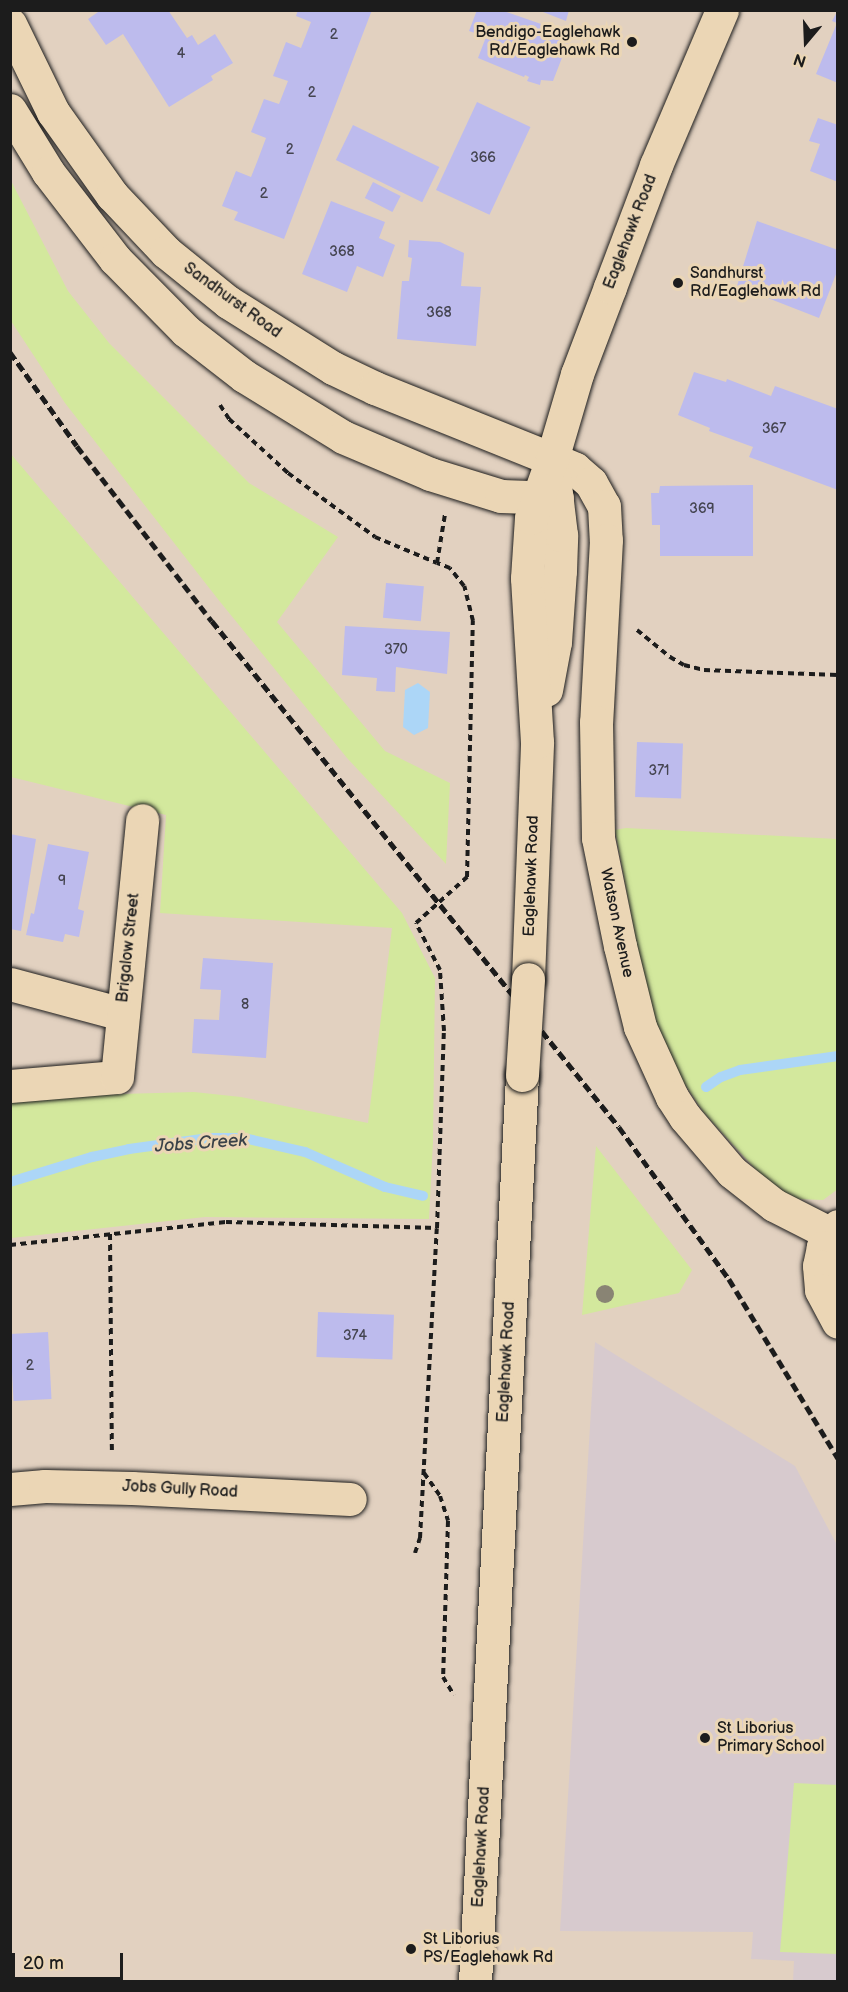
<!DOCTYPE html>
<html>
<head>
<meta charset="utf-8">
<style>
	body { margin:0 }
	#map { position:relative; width:848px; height:1992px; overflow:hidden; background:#e2d1c0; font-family:"Balsamiq Sans",sans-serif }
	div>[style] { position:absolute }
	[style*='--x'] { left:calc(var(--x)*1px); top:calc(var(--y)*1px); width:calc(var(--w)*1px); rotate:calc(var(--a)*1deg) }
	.built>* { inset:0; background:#d7cace }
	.green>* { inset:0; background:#d3e89d }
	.water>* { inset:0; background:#acd6f7 }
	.stream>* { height:10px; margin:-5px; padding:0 5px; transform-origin:5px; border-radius:5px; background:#acd6f7 }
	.building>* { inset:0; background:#bdbbed; transform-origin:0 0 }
	.path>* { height:4px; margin-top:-2px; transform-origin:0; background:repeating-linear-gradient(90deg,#1c1c1c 0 6px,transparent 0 10.5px) }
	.roads { filter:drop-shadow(0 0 2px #1c1c1c) drop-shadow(0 0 2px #1c1c1c) }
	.minor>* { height:33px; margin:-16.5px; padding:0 16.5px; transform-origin:16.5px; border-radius:16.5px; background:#ebd6b5 }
	.major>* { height:33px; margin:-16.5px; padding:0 16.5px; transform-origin:16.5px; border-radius:16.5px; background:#ebd6b5 }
	.rail>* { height:4.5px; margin-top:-2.25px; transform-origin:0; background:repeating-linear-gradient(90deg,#1c1c1c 0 9px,transparent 0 13.5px) }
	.bridges { filter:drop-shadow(0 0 2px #1c1c1c) drop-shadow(0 0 2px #1c1c1c) }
	.major-bridge>* { height:33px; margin:-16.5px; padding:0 16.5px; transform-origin:16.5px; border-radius:16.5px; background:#ebd6b5 }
	.trees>* { width:18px; height:18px; margin:-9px; border-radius:50%; background:#898474 }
	.dots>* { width:16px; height:16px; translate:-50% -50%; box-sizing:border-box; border:3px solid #ebd6b5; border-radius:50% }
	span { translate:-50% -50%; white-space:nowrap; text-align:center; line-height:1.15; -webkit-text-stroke:6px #ebd6b5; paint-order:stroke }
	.number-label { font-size:14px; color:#444450 }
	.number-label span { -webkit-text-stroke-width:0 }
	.poi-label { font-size:16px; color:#1c1c1c }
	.right { translate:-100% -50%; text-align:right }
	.left { translate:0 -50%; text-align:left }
	.street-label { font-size:16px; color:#1c1c1c }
	.water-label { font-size:18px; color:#394148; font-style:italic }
	.frame { position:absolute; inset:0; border:12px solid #1c1c1c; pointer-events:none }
	.north { position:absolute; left:776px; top:12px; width:60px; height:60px; -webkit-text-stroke:4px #ebd6b5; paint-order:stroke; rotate:199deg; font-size:16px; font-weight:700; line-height:24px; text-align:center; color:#1c1c1c }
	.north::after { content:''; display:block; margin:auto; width:21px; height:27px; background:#1c1c1c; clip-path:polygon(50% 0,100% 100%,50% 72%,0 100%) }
	.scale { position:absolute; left:12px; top:1953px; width:111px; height:27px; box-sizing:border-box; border:3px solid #1c1c1c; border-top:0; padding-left:8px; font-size:18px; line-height:21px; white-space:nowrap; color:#1c1c1c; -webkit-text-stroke:4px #ebd6b5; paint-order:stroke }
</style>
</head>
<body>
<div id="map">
	<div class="built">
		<div style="clip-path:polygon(595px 1342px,795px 1466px,837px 1545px,837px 1981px,793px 1981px,794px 1961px,751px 1959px,753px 1932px,560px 1931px)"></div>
	</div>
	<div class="green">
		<div style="clip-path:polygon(11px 181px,68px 291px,109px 343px,249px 483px,338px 537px,277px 622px,385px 751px,450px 783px,446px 864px,347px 758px,217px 598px,65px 403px,11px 321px)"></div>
		<div style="clip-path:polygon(10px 453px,402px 913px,435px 978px,433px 1142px,429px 1219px,205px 1217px,11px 1238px,11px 1097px,194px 1092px,241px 1097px,368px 1123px,392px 928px,160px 913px,166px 815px,11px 777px)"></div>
		<div style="clip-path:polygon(626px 828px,837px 839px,838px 1189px,823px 1200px,796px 1199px,769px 1184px,704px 1113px,680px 1077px,649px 1009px,615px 830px)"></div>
		<div style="clip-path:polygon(596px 1146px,692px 1270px,679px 1293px,582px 1315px)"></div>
		<div style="clip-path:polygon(794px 1783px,837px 1785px,837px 1954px,780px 1952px)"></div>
	</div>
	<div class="water">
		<div style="clip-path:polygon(418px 683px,430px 692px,428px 728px,414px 735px,403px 727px,405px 690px)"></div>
	</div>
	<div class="stream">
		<div style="--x:706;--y:1087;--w:18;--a:-34"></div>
		<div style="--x:721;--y:1077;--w:20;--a:-20"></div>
		<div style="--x:740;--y:1070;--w:99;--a:-8.1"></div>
		<div style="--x:10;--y:1182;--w:86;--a:-17"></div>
		<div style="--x:92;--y:1157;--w:38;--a:-12"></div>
		<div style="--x:129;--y:1149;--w:81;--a:-7.8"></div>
		<div style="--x:209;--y:1138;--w:35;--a:0"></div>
		<div style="--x:244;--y:1138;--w:63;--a:12.9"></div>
		<div style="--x:305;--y:1152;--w:87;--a:23.6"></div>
		<div style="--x:385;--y:1187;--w:39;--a:13"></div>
	</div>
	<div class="building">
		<div style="clip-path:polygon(101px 10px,168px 10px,187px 38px,192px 35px,198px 45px,215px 34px,233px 63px,211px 76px,213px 80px,169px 107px,123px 34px,106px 45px,88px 19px)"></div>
		<div style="clip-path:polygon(298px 10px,372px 10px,284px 239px,234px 220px,238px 212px,222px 206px,236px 171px,251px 177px,257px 162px,266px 138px,251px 132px,264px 99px,279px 104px,288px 81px,273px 76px,286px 42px,301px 48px,311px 22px,296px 16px)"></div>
		<div style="clip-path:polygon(477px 10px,501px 10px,564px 32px,563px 35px,570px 37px,553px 81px,541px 80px,540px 85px,527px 81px,529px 77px,525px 75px,524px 77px,478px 58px,486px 37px,469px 31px)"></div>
		<div style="clip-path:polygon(538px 10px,569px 10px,566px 21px)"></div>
		<div style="clip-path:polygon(838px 10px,838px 83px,816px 74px,837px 23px,832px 21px)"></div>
		<div style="left:477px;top:102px;width:59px;height:97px;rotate:25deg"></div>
		<div style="clip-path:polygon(818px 118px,838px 125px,838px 182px,810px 171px,820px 144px,809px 141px)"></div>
		<div style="left:353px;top:125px;width:96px;height:39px;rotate:26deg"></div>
		<div style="left:373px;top:182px;width:31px;height:18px;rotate:27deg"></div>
		<div style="clip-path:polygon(331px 201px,385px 222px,379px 238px,395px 245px,383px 277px,357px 266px,347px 292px,302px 274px)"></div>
		<div style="clip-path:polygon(757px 221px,838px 250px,838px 269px,819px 318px,737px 286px)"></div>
		<div style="clip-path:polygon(409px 240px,440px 242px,464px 253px,461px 286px,481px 287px,476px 346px,397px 339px,402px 281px,409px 281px,412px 258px,408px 257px)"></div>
		<div style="clip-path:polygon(694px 372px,726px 382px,727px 379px,771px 396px,775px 386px,838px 409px,838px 490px,749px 457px,753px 447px,709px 431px,710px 428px,678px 415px)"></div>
		<div style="clip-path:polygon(753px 485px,753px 556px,660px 556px,660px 525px,652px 525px,651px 493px,659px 493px,660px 486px)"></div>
		<div style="left:386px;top:583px;width:38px;height:35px;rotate:5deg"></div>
		<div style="clip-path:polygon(345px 626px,450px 632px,447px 674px,396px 667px,395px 692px,376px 691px,377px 678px,342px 675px)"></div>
		<div style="left:637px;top:742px;width:46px;height:55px;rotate:2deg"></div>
		<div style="clip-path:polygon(10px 834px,36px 839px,21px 931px,10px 929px)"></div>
		<div style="clip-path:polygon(48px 844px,89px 852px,78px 909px,84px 911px,79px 937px,65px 934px,63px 942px,26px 935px,31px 913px,34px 914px)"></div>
		<div style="clip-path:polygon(203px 958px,273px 963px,266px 1058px,192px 1053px,194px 1019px,219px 1020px,221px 990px,200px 989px)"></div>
		<div style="left:318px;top:1312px;width:76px;height:45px;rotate:2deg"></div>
		<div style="left:48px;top:1332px;width:67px;height:38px;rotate:87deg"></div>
	</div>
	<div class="path">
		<div style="--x:220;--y:405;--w:17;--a:57"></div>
		<div style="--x:229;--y:419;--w:80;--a:42.5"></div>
		<div style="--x:288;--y:473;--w:108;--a:36.3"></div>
		<div style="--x:375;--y:537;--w:67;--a:22.8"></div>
		<div style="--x:637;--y:630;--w:43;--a:39.3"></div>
		<div style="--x:670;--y:657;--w:16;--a:30"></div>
		<div style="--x:684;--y:665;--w:21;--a:14"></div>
		<div style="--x:704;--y:670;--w:134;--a:2.1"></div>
		<div style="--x:110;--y:1234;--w:220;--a:89.5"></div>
		<div style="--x:10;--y:1245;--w:217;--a:-6.1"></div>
		<div style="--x:226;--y:1222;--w:211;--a:1.6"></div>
		<div style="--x:424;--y:1473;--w:28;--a:55"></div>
		<div style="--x:440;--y:1496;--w:26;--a:72"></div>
		<div style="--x:448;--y:1521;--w:156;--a:91.8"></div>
		<div style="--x:443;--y:1677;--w:21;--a:59"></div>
		<div style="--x:415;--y:1553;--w:16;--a:-72"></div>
		<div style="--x:420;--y:1538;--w:310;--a:-86.9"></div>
		<div style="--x:437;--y:1228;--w:197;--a:-88"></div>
		<div style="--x:444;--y:1031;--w:61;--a:-93.8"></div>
		<div style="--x:440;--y:970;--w:53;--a:-117.1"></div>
		<div style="--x:416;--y:923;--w:69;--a:-42"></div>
		<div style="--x:467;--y:877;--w:256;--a:-88.7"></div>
		<div style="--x:473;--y:621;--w:36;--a:-104"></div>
		<div style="--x:464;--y:586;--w:23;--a:-128"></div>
		<div style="--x:450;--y:568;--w:14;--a:-159"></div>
		<div style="--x:437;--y:563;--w:50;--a:-80.7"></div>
	</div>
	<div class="roads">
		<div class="minor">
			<div style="--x:552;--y:459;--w:25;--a:23"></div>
			<div style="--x:575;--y:469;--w:21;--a:41"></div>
			<div style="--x:591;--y:483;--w:26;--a:61"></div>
			<div style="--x:604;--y:506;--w:34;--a:87"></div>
			<div style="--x:606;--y:540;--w:182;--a:93.1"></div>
			<div style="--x:596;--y:722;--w:116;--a:89"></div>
			<div style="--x:598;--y:838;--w:110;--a:78.5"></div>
			<div style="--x:620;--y:946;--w:83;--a:76.1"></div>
			<div style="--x:640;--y:1027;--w:77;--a:65.4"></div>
			<div style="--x:672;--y:1097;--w:24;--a:57"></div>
			<div style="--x:685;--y:1117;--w:72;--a:49.5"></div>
			<div style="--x:732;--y:1172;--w:53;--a:38.2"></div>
			<div style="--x:774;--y:1205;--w:64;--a:27"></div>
			<div style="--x:10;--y:984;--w:116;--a:15"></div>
			<div style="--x:10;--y:1086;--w:107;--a:-4.8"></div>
			<div style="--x:117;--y:1077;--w:258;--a:-84.4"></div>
			<div style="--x:838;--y:1226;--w:26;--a:126"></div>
			<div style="--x:823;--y:1247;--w:19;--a:102"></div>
			<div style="--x:819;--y:1266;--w:24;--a:85"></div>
			<div style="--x:821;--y:1290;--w:36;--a:62"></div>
			<div style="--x:10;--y:1489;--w:35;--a:-5"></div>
			<div style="--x:45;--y:1486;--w:87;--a:1.3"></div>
			<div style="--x:132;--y:1488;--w:218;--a:2.9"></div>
		</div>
		<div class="major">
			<div style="--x:10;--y:24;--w:98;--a:64"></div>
			<div style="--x:53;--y:112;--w:102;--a:54.6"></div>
			<div style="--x:112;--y:195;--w:79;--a:46.5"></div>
			<div style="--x:166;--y:252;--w:80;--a:38.9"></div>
			<div style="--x:228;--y:302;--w:124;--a:32.2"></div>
			<div style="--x:333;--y:368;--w:47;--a:25.5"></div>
			<div style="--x:375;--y:388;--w:191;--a:21.9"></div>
			<div style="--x:10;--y:110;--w:73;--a:58.5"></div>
			<div style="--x:48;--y:172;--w:110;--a:52.4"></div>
			<div style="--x:115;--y:259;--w:101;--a:45.4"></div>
			<div style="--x:186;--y:331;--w:73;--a:37.8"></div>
			<div style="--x:244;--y:376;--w:116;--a:31.6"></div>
			<div style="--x:343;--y:437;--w:95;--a:23"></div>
			<div style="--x:430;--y:474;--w:74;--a:17.2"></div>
			<div style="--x:501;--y:496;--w:56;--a:2"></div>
			<div style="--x:546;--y:690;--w:49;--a:-79.4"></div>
			<div style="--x:555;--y:642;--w:71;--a:-86"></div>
			<div style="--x:560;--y:571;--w:36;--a:-88"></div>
			<div style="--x:561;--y:535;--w:59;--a:-96.8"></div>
			<div style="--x:528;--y:979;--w:237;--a:-87.8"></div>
			<div style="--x:537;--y:742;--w:164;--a:-93.5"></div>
			<div style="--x:527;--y:578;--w:60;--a:-86.2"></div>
			<div style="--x:531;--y:518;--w:63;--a:-70.4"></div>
			<div style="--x:552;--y:459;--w:89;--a:-73.6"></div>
			<div style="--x:577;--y:374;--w:93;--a:-69.2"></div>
			<div style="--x:610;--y:287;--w:130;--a:-69.3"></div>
			<div style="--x:656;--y:165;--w:168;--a:-66.9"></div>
			<div style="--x:475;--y:1982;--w:908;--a:-87.03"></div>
		</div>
	</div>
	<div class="rail">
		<div style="--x:10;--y:352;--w:115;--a:54.5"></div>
		<div style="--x:77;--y:446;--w:221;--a:52.4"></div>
		<div style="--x:212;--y:621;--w:649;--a:51.19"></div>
		<div style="--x:619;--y:1127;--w:188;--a:54.1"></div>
		<div style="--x:729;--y:1279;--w:210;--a:58.7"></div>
	</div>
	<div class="bridges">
		<div class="major-bridge">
			<div style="--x:522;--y:1075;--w:96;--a:-86.4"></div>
		</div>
	</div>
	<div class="trees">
		<div style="left:605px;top:1294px"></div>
	</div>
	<div class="dots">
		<div style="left:632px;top:42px;background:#1c1c1c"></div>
		<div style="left:678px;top:283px;background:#1c1c1c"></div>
		<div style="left:705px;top:1738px;background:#1c1c1c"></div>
		<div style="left:411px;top:1949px;background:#1c1c1c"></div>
	</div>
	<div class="number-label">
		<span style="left:334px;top:35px">2</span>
		<span style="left:181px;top:54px">4</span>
		<span style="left:312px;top:93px">2</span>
		<span style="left:290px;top:150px">2</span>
		<span style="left:483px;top:158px">366</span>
		<span style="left:264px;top:194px">2</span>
		<span style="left:342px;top:252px">368</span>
		<span style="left:439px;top:313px">368</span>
		<span style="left:774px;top:429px">367</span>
		<span style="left:702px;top:509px">369</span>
		<span style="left:396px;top:650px">370</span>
		<span style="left:659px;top:771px">371</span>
		<span style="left:62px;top:881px">9</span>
		<span style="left:245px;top:1005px">8</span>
		<span style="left:355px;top:1336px">374</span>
		<span style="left:30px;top:1366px">2</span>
	</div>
	<div class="poi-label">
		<span class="right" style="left:620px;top:42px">Bendigo-Eaglehawk<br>Rd/Eaglehawk Rd</span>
		<span class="left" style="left:690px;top:283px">Sandhurst<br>Rd/Eaglehawk Rd</span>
		<span class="left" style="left:717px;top:1738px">St Liborius<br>Primary School</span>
		<span class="left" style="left:423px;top:1949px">St Liborius<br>PS/Eaglehawk Rd</span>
	</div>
	<div class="street-label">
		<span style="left:631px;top:232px;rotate:-69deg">Eaglehawk Road</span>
		<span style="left:232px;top:301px;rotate:36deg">Sandhurst Road</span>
		<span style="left:532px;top:876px;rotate:-88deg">Eaglehawk Road</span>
		<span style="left:616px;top:923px;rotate:78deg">Watson Avenue</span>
		<span style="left:129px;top:948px;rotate:-84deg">Brigalow Street</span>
		<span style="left:507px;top:1362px;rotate:-87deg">Eaglehawk Road</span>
		<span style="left:180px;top:1490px;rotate:3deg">Jobs Gully Road</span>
		<span style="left:482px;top:1847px;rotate:-87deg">Eaglehawk Road</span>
	</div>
	<div class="water-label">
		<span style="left:201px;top:1144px;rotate:-4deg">Jobs Creek</span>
	</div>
	<div class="frame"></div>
	<div class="north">N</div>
	<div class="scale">20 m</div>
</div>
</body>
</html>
